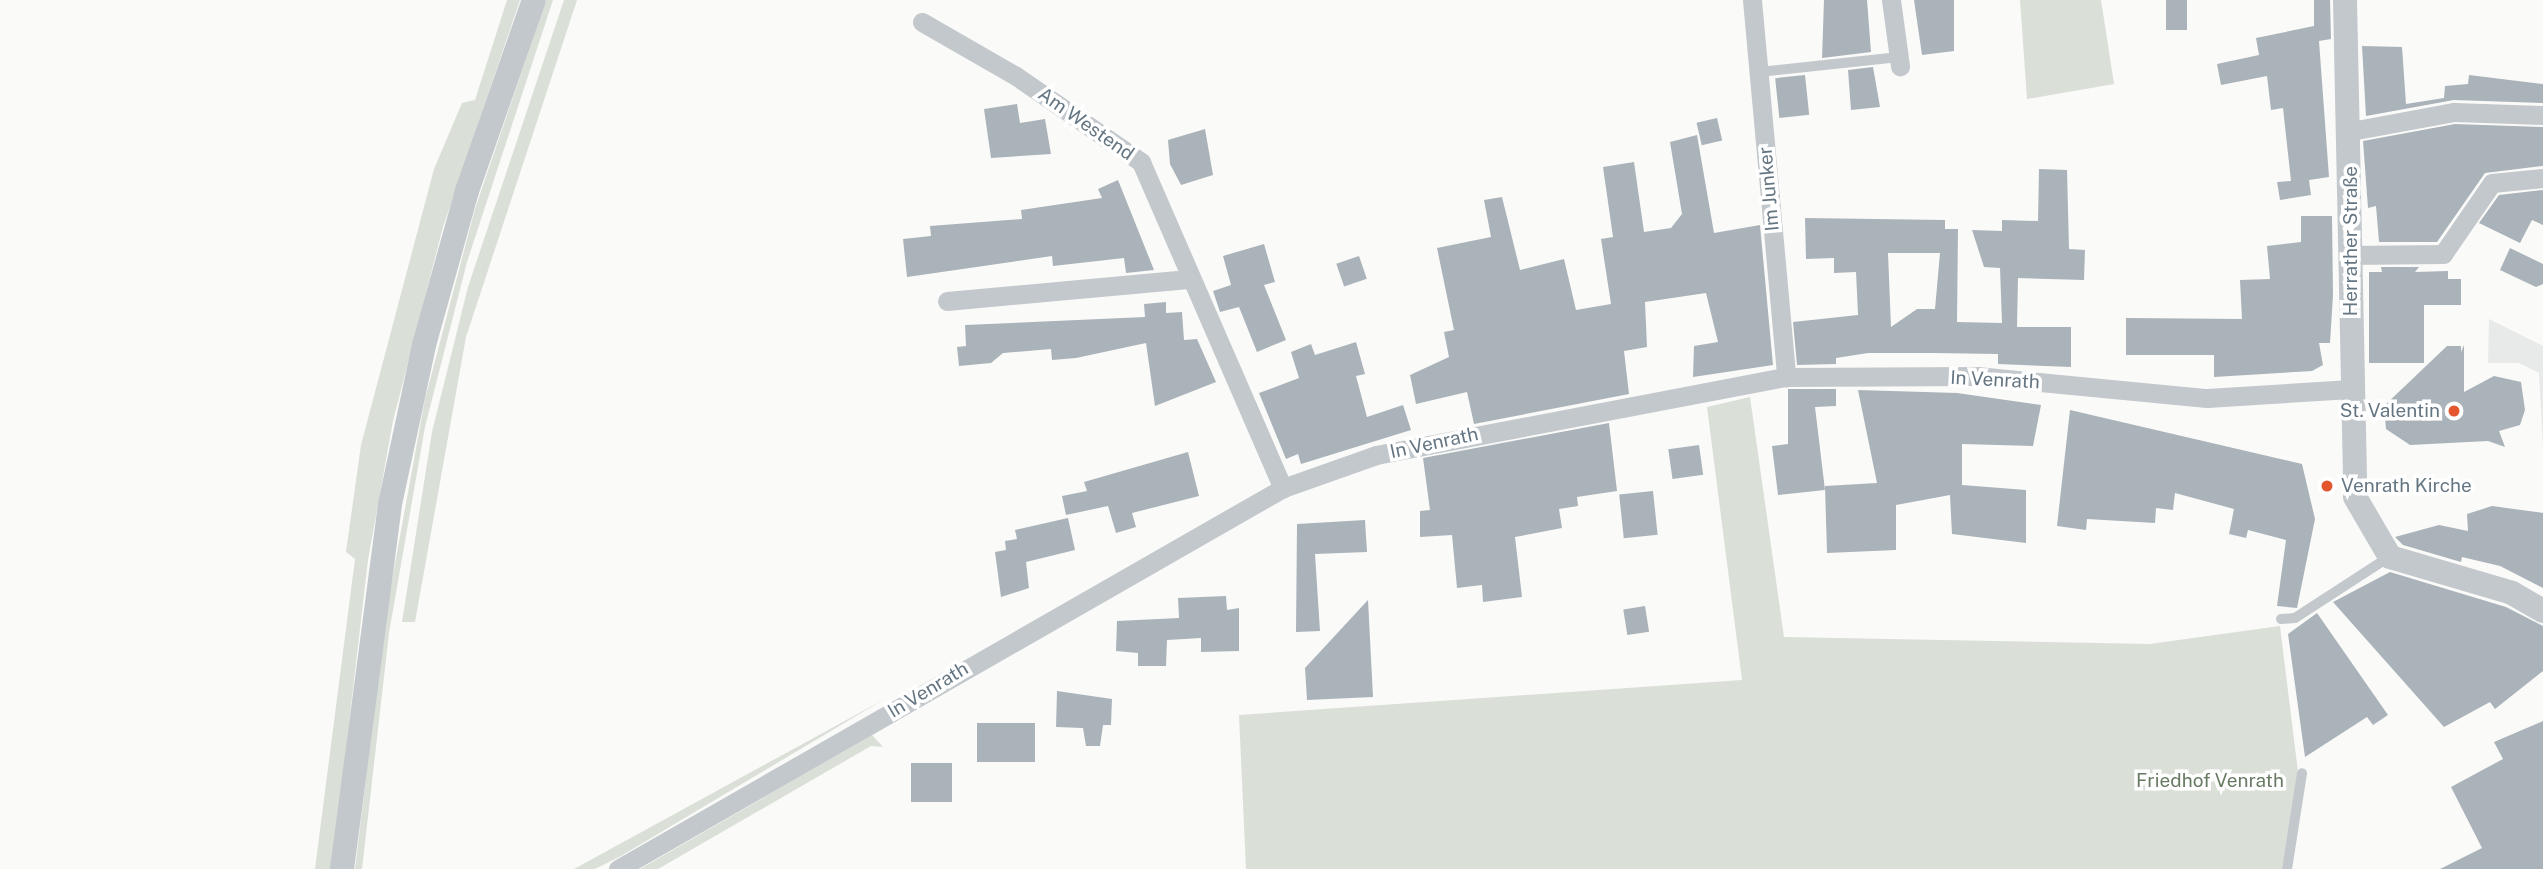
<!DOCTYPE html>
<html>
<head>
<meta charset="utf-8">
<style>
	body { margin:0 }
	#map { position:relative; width:2543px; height:869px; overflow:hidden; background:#fafaf8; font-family:"Public Sans",sans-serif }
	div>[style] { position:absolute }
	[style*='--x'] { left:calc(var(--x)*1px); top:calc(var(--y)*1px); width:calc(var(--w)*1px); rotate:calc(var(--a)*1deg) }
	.built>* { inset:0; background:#e8e9e9 }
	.green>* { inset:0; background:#dadfd7 }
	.building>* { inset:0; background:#aab3b9; transform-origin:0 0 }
	.service>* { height:10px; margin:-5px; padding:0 5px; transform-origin:5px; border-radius:5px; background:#c3c8cc }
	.minor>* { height:19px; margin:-9.5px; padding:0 9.5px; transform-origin:9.5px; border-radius:9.5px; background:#c3c8cc }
	.tertiary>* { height:24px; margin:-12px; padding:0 12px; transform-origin:12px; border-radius:12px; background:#c3c8cc }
	.dots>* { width:19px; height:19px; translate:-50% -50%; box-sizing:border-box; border:4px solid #fff; border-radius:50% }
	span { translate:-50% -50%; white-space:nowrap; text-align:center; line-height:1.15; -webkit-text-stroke:7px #fff; paint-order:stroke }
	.street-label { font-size:19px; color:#657683 }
	.poi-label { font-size:19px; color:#657683 }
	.right { translate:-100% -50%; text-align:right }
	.left { translate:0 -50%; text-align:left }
	.park-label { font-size:19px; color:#687a64 }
</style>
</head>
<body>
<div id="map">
	<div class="built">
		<div style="clip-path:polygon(2489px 319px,2543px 346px,2543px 448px,2539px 373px,2519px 363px,2488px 363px)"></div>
	</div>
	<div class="green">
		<div style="clip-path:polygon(507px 0,520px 0,443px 227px,393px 421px,368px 560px,332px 869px,315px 869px,355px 559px,346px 552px,361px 445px,434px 169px,462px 103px,475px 100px)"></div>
		<div style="clip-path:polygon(546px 0,553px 0,467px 262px,425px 427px,389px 633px,362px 869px,355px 869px,386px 613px,425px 399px,475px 209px)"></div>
		<div style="clip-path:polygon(564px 0,577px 0,466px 337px,415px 622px,402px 622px,432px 432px,468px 287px)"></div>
		<div style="clip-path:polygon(2020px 0,2101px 0,2114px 84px,2027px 99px)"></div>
		<div style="clip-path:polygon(1750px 397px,1784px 637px,2150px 644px,2280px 626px,2298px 772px,2282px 869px,1246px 869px,1239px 715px,1742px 680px,1707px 407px)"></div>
		<div style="clip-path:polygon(883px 700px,621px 856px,595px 869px,574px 869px)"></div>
		<div style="clip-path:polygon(872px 735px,883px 747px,871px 746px,658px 869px,640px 869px)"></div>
	</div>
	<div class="building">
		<div style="clip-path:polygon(1824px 0,1867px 0,1871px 52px,1822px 58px)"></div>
		<div style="clip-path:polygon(1914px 0,1954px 0,1954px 51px,1922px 55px)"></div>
		<div style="left:2166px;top:0;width:21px;height:30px"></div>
		<div style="clip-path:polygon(2314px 0,2330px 0,2331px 39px,2319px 41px,2329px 177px,2309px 180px,2311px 195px,2280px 200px,2277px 182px,2291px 181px,2283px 108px,2271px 110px,2267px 76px,2221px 85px,2217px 64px,2259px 55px,2256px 38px,2314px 26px)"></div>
		<div style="clip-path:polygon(2362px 46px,2402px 47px,2406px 104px,2444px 98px,2445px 86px,2468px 84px,2469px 75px,2543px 84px,2543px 103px,2454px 100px,2366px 116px)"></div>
		<div style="clip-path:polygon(1873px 67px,1880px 107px,1851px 110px,1848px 70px)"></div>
		<div style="left:1805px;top:75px;width:40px;height:30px;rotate:84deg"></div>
		<div style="clip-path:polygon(1017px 104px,1020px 123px,1045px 119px,1051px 154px,991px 158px,984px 109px)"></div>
		<div style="left:1717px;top:118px;width:23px;height:21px;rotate:77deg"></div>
		<div style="clip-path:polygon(2455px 124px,2543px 127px,2543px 166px,2485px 173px,2437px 242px,2379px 242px,2376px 206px,2368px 208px,2363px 141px)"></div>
		<div style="clip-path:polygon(1205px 129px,1213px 175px,1181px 185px,1170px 164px,1168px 140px)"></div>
		<div style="clip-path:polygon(1697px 135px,1714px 233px,1760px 225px,1773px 365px,1693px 377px,1694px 346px,1718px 342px,1706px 293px,1645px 302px,1647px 347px,1624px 351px,1629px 394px,1474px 424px,1467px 392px,1416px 404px,1410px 375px,1449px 357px,1444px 332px,1454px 330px,1437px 248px,1491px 237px,1484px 200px,1502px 197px,1520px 270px,1564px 259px,1576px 310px,1611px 304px,1601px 239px,1613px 237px,1603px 167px,1634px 162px,1644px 232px,1671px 228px,1682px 214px,1670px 142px)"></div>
		<div style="clip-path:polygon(evenodd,2039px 169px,2067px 170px,2069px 249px,2085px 250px,2084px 280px,2018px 278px,2017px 327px,2071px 327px,2071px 367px,1998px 364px,1998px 354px,1933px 353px,1868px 353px,1836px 358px,1836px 364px,1797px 365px,1793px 322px,1858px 315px,1856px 272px,1834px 273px,1834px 258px,1806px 259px,1805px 218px,1945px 220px,1945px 229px,1958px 229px,1957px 322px,2002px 323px,2000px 268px,1984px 267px,1972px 230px,2002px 231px,2002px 220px,2038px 221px,2039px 169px,1888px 253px,1940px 253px,1935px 309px,1917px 309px,1891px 327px,1888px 253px)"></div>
		<div style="clip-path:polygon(1118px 180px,1154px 270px,1126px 273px,1124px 258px,1053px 266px,1052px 256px,907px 277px,903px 239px,931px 236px,930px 226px,1022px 219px,1021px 210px,1102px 198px,1098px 189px)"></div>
		<div style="clip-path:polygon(2543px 190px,2543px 225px,2532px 220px,2520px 243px,2479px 223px,2499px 195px)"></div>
		<div style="clip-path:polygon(2301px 216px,2332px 216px,2333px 295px,2330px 343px,2319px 343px,2323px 365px,2312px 371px,2214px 377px,2214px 355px,2126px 355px,2126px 318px,2242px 319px,2240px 280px,2270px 279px,2267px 246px,2301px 242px)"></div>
		<div style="clip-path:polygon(1264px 244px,1275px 282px,1264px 285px,1286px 340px,1257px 352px,1239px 307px,1220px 312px,1213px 291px,1231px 285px,1223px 256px)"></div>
		<div style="clip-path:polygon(2510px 248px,2543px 264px,2543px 284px,2536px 287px,2500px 270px)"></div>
		<div style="left:1359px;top:256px;width:24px;height:24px;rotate:71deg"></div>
		<div style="clip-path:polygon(2381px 267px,2419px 267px,2415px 272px,2448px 271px,2448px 279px,2461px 279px,2461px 305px,2424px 305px,2424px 363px,2369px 363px,2369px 272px,2382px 272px)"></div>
		<div style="clip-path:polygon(1166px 302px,1166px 313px,1182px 312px,1184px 340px,1197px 339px,1216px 382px,1155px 406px,1146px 343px,1076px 358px,1052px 360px,1051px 349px,1003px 353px,991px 363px,959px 366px,957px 347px,966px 346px,965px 325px,1145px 317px,1144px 304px)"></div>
		<div style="clip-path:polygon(1356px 342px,1365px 374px,1356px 376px,1367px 417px,1403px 405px,1411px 430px,1301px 464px,1298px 454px,1286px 459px,1259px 393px,1299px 378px,1291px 352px,1311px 344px,1315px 355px)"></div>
		<div style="clip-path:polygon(2464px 345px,2464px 392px,2494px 376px,2521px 382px,2525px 410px,2520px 425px,2499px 431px,2505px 447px,2488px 441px,2410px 445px,2386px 429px,2384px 406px,2447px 346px,2461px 346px,2461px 352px)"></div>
		<div style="clip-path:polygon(1788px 389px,1836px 389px,1836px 406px,1815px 407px,1825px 490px,1778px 495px,1772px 446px,1788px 444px)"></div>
		<div style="clip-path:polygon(1858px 390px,1957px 393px,2041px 405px,2033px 446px,1962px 444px,1962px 485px,2026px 490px,2026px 543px,1952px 534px,1950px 495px,1896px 505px,1896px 550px,1827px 553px,1825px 486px,1877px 483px)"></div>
		<div style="clip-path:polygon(2070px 410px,2302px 464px,2315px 519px,2297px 608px,2277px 606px,2286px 540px,2248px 530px,2246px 538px,2229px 534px,2234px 509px,2175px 493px,2173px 510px,2156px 508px,2155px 523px,2087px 519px,2086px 530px,2057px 526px)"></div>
		<div style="clip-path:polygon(1609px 423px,1617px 491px,1577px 497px,1578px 506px,1559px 509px,1562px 528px,1515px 537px,1522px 597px,1483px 602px,1482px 585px,1457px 588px,1452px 535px,1420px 537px,1420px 511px,1430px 510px,1423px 458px)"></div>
		<div style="left:1699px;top:445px;width:30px;height:31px;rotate:82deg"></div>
		<div style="clip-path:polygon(1188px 452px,1199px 496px,1132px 513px,1136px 527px,1116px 533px,1108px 506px,1066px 515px,1062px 496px,1087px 491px,1084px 482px)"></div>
		<div style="left:1653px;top:491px;width:44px;height:34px;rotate:84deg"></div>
		<div style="clip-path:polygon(2492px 506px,2543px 513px,2543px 588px,2500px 566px,2462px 557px,2461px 562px,2403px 545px,2395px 537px,2439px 525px,2468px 531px,2467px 514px)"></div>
		<div style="clip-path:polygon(1068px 518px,1075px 550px,1026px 562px,1029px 588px,1001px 597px,995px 552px,1006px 550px,1005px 541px,1017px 539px,1015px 530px)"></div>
		<div style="clip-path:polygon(1365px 520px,1367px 552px,1315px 554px,1320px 631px,1296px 632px,1297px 524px)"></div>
		<div style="clip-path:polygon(2390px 572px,2506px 607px,2543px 626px,2543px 671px,2495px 709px,2490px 702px,2444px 727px,2333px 602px)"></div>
		<div style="clip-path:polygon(1226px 596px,1227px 610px,1239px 608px,1239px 651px,1201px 652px,1201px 638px,1167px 640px,1166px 666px,1138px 666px,1138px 653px,1116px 651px,1117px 621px,1179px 618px,1178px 598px)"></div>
		<div style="clip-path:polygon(1368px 600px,1373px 697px,1307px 700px,1305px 668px)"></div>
		<div style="left:1645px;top:606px;width:26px;height:22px;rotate:81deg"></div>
		<div style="clip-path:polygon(2317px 613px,2388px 715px,2373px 725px,2367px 717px,2305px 757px,2288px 634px)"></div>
		<div style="clip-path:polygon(1057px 691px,1112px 699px,1111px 725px,1103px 725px,1100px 746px,1086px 746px,1083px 728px,1056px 727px)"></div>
		<div style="clip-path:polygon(2543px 721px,2543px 869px,2440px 869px,2482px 848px,2451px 787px,2503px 759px,2494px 742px)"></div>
		<div style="left:977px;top:723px;width:58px;height:39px"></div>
		<div style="left:911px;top:763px;width:41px;height:39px"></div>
	</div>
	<div class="service">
		<div style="--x:1759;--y:72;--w:141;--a:-6.1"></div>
		<div style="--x:2281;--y:619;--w:14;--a:-4"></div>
		<div style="--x:2295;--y:618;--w:112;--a:-33"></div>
		<div style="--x:2287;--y:869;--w:97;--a:-81.1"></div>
	</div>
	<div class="minor">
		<div style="--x:1752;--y:0;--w:379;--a:84.8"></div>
		<div style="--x:1891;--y:0;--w:67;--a:82.2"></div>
		<div style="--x:922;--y:22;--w:108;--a:29.9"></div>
		<div style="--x:1016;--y:76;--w:152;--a:34.5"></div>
		<div style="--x:1141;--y:162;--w:356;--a:66.5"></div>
		<div style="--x:2351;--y:131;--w:105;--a:-10.5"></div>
		<div style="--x:2454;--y:112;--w:89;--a:1.9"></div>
		<div style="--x:2349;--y:255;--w:94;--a:-0.6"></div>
		<div style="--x:2443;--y:254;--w:86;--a:-55.4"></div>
		<div style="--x:2492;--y:183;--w:51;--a:-5.6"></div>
		<div style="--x:947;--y:301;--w:245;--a:-5.2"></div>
		<div style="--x:618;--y:869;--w:766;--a:-29.81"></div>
		<div style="--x:1283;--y:488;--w:99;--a:-19.5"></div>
		<div style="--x:1376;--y:455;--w:417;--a:-10.8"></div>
		<div style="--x:1786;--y:377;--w:191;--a:-0.3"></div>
		<div style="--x:1977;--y:376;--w:231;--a:5.5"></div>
		<div style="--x:2207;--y:398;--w:144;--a:-3.6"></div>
	</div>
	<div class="tertiary">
		<div style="--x:2345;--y:0;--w:497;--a:88.8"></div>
		<div style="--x:2355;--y:497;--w:69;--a:59.7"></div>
		<div style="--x:2390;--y:557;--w:127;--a:16.4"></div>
		<div style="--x:2512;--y:593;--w:36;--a:30"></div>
		<div style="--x:342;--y:869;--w:368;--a:-82.5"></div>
		<div style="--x:390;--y:504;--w:163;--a:-77.9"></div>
		<div style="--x:424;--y:345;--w:160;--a:-74.4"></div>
		<div style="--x:467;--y:191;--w:202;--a:-70.7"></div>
	</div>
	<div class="dots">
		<div style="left:2454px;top:411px;background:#e4572e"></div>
		<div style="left:2327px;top:486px;background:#e4572e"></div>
	</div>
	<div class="street-label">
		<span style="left:1086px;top:124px;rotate:35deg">Am Westend</span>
		<span style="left:1769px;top:189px;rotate:-95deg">Im Junker</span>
		<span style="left:2351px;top:241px;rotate:-90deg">Herrather Straße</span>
		<span style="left:1995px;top:380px;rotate:3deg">In Venrath</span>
		<span style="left:1434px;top:443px;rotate:-12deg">In Venrath</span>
		<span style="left:928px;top:690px;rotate:-31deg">In Venrath</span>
	</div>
	<div class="poi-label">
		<span class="right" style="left:2440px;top:411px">St. Valentin</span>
		<span class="left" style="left:2341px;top:486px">Venrath Kirche</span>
	</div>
	<div class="park-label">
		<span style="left:2210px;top:781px">Friedhof Venrath</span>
	</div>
</div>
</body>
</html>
